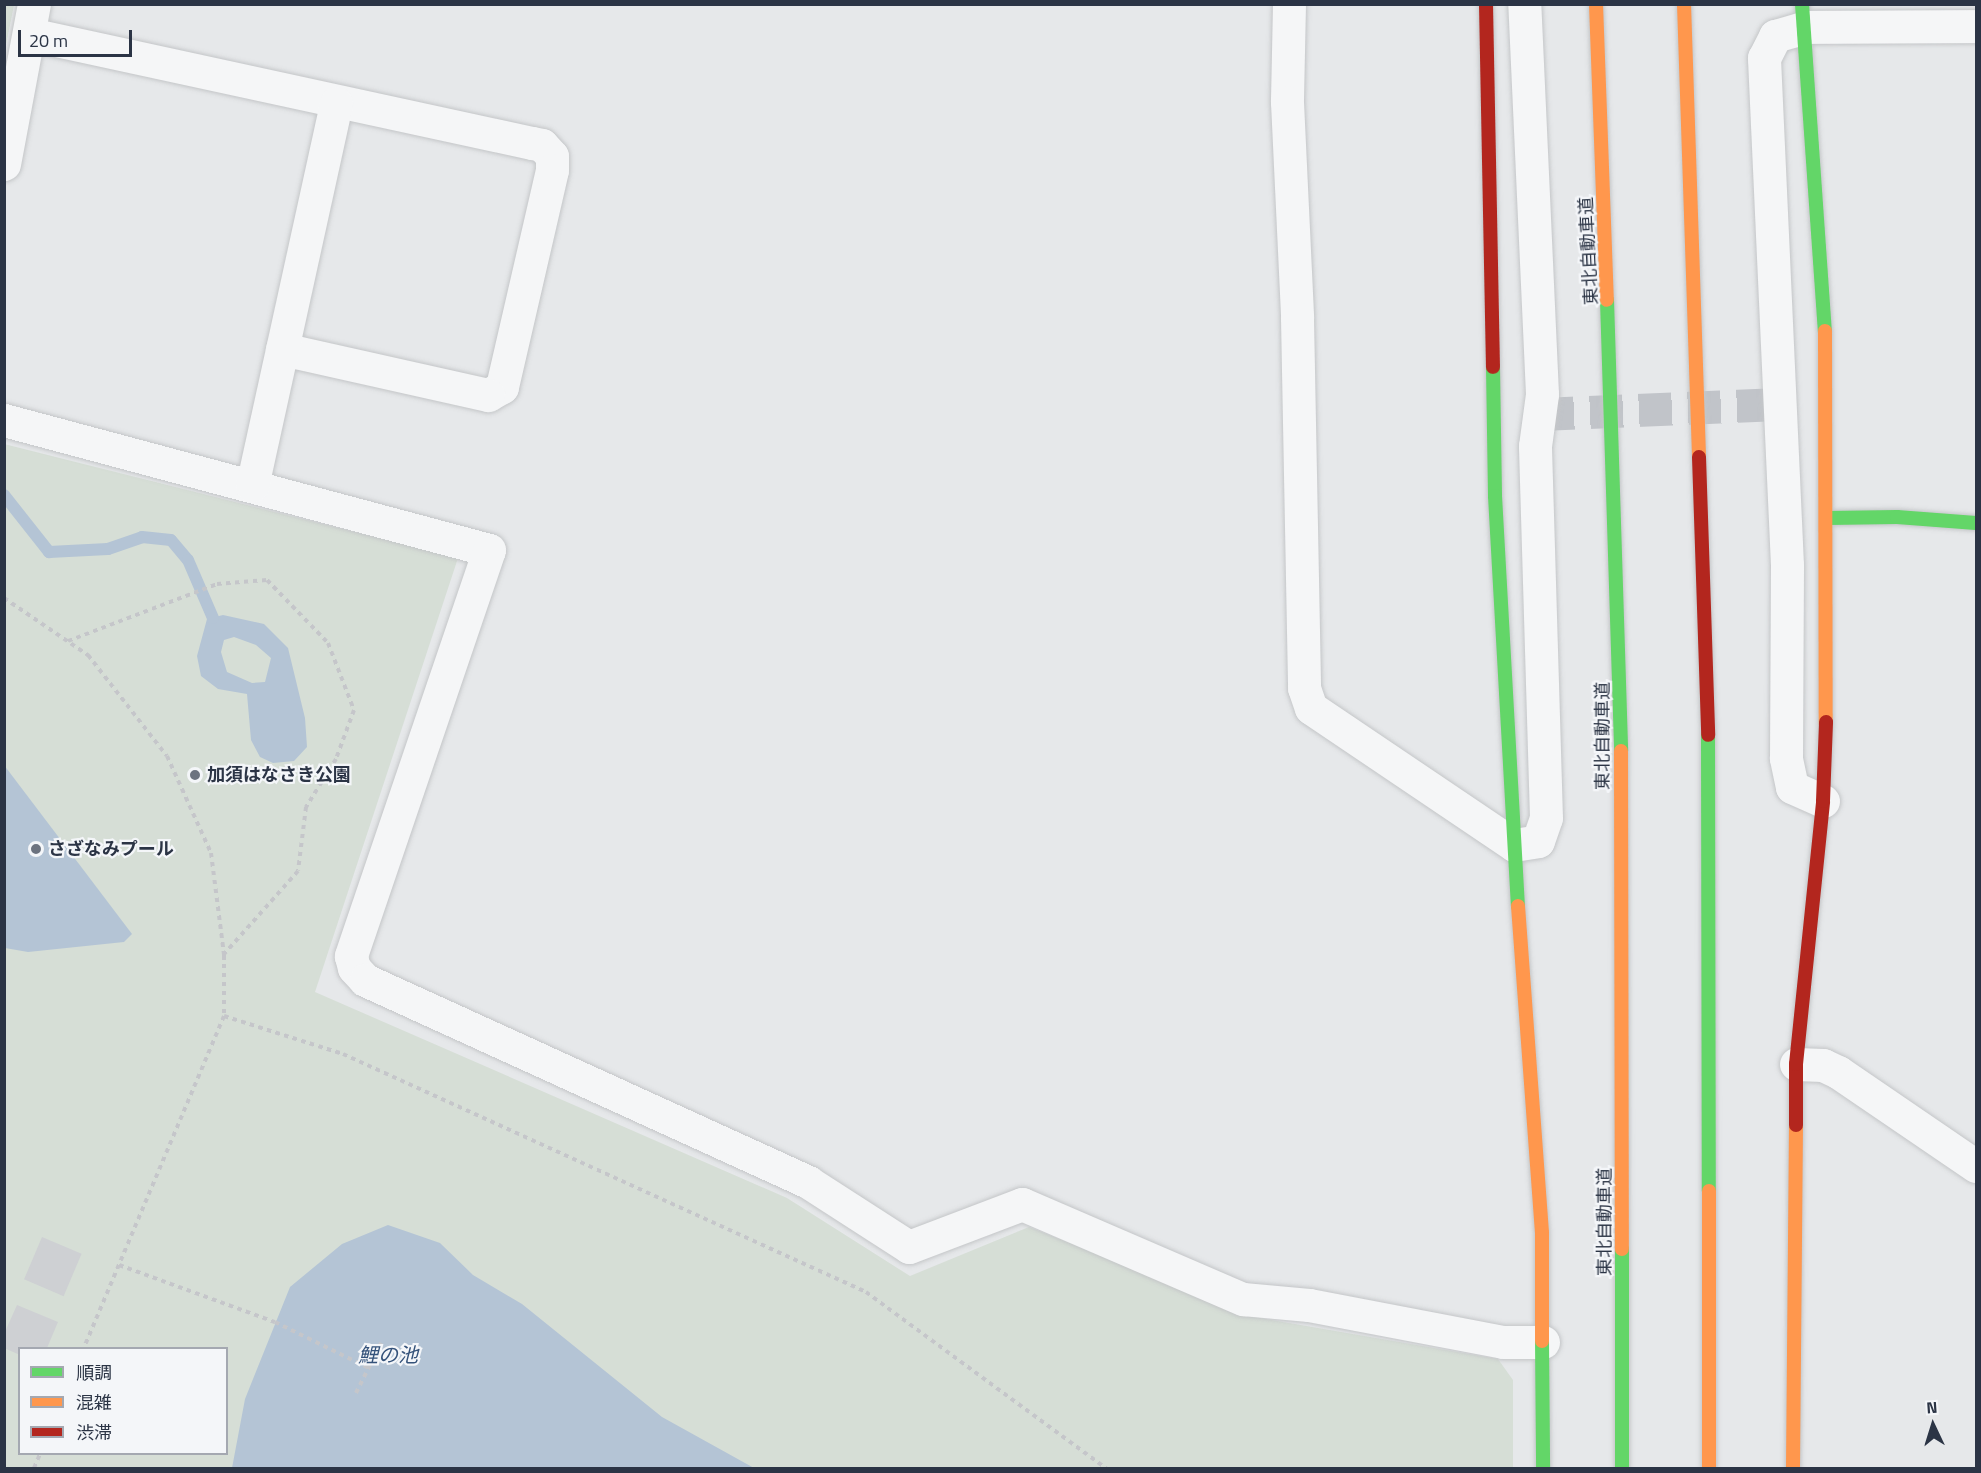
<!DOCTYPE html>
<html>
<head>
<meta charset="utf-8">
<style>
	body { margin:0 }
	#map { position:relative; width:1981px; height:1473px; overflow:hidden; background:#e6e8ea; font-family:"Titillium Web","Noto Sans JP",sans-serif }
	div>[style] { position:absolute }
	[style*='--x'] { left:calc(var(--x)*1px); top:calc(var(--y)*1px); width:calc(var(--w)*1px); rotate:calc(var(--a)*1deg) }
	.green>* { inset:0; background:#d6ded6 }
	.water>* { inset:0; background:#b4c4d5 }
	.stream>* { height:12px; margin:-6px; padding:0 6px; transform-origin:6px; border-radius:6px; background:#b4c4d5 }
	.building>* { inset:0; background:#ced0d3; transform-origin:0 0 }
	.street-tunnel>* { height:33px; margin-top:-16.5px; transform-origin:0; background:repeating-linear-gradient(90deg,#c1c4c9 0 33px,transparent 0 49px) }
	.path>* { height:4px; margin-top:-2px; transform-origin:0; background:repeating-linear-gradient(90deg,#c5c6ca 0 4.5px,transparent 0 9px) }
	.roads { filter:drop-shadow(0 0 2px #c4c6c8) drop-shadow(0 0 2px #c4c6c8) }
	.street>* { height:33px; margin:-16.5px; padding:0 16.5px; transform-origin:16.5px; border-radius:16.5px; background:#f5f6f7 }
	.fast>* { height:14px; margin:-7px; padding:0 7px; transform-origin:7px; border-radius:7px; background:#63d668 }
	.slow>* { height:14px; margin:-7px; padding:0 7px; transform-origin:7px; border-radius:7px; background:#ff974d }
	.jam>* { height:14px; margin:-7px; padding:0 7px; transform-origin:7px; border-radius:7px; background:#b3261e }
	.dots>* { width:16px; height:16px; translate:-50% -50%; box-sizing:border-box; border:3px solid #f4f6f9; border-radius:50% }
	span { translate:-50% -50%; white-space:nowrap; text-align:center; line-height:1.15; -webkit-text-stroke:4.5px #f4f6f9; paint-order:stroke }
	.street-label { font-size:18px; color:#2b3445 }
	.poi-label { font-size:18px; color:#2b3445; font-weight:700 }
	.left { translate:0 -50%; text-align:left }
	.water-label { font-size:20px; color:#34527a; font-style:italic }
	.frame { position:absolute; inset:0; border:6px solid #2b3445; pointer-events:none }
	.legend { position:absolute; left:18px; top:1347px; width:210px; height:108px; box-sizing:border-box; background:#f4f6f9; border:2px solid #a4a8b1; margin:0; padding:8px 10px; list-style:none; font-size:18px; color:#2b3445 }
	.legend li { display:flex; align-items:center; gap:12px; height:30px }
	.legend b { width:30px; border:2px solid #a4a8b1 }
	.north { position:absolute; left:1903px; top:1395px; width:60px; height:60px; -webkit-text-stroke:4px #f4f6f9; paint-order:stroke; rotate:356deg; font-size:16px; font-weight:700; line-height:24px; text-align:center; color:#2b3445 }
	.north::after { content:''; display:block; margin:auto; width:21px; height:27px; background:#2b3445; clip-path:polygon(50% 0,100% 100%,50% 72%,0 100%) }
	.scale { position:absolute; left:18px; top:30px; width:114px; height:27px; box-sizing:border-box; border:3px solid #2b3445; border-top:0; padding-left:8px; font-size:18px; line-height:21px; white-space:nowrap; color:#2b3445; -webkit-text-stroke:4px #f4f6f9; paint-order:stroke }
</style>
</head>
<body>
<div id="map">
	<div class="green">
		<div style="clip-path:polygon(5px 4px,14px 5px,5px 50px,4px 5px)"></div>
		<div style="clip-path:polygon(evenodd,4px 444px,458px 558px,315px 992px,787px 1198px,910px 1276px,1029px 1227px,1260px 1318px,1498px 1359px,1513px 1380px,1513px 1468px,5px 1468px,4px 444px,20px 1348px,226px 1348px,226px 1454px,20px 1454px,20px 1348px)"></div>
	</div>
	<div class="water">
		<div style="clip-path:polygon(evenodd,223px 615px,264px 624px,288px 648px,305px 718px,307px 747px,294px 761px,273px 763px,260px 757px,251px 740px,247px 694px,218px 689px,201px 676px,197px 656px,207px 619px,223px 615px,234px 637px,256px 645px,271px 658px,265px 682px,252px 683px,227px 672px,221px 652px,224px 640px,234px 637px)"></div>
		<div style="clip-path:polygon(4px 765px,132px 934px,124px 942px,28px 952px,5px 948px)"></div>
		<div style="clip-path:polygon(388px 1225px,440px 1243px,473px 1275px,522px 1304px,662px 1417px,754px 1468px,232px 1468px,245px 1399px,290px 1287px,342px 1244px)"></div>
	</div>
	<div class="stream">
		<div style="--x:4;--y:495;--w:73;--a:51.7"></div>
		<div style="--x:49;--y:552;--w:59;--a:-2.9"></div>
		<div style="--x:108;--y:549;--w:36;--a:-19"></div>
		<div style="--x:142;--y:537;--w:29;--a:6"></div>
		<div style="--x:171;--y:540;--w:26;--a:50"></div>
		<div style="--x:188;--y:560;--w:63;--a:66.7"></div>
	</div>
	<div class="building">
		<div style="left:42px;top:1237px;width:43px;height:46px;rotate:23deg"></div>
		<div style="clip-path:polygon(17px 1305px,58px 1322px,47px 1348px,20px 1348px,20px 1355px,4px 1348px,4px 1334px)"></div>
	</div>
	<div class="street-tunnel">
		<div style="--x:1541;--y:414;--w:239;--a:-2.4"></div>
	</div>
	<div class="path">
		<div style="--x:4;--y:598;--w:102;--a:34.2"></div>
		<div style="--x:88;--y:655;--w:128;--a:52"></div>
		<div style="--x:167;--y:756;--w:107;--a:65.6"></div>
		<div style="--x:211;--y:853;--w:103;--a:82.7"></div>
		<div style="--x:224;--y:955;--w:61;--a:90"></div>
		<div style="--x:224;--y:1016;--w:360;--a:112.9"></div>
		<div style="--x:68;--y:641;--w:160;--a:-20.9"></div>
		<div style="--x:217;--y:584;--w:50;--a:-4.6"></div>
		<div style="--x:267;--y:580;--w:88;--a:45.9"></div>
		<div style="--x:328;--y:643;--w:72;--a:68.8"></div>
		<div style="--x:354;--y:710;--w:52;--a:110.2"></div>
		<div style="--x:336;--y:759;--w:57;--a:122"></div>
		<div style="--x:306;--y:807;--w:64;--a:97.1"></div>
		<div style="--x:298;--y:871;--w:111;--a:131.7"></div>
		<div style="--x:224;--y:1016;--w:125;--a:17.7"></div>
		<div style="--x:343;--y:1054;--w:575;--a:24.47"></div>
		<div style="--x:866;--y:1292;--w:298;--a:36.3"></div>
		<div style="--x:119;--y:1265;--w:166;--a:20.1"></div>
		<div style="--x:275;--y:1322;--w:105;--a:26.1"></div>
		<div style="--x:356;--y:1393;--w:56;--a:-63.4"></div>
		<div style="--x:34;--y:1468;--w:15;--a:-67"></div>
	</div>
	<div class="roads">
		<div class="street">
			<div style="--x:1289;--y:4;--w:98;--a:91.2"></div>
			<div style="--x:1287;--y:102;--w:216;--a:87.3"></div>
			<div style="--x:1297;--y:318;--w:370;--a:88.9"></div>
			<div style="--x:1304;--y:688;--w:21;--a:71"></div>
			<div style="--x:1311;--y:708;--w:245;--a:34"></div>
			<div style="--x:1514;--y:845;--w:24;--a:-9"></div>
			<div style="--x:1538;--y:841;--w:24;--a:-71"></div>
			<div style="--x:1546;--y:818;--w:372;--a:-91.7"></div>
			<div style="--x:1535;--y:446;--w:52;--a:-82.3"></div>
			<div style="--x:1542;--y:394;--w:390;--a:-92.6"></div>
			<div style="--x:29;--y:34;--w:515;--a:12.23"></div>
			<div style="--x:532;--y:143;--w:10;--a:11"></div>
			<div style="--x:542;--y:145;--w:15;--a:48"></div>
			<div style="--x:552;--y:156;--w:14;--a:90"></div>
			<div style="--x:552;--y:170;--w:223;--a:103"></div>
			<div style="--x:502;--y:387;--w:16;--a:150"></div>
			<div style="--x:488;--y:395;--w:211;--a:-167.4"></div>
			<div style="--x:4;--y:164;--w:163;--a:-79.4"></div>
			<div style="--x:4;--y:420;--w:502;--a:15"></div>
			<div style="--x:489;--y:550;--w:429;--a:108.8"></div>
			<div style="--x:351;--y:956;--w:12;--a:76"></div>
			<div style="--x:354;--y:968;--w:16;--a:47"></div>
			<div style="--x:365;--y:980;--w:487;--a:24.5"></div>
			<div style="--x:808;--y:1182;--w:120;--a:32.8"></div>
			<div style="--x:909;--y:1247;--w:121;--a:-20.8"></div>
			<div style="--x:1022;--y:1204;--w:241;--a:23.3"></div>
			<div style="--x:1243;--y:1299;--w:66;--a:5.2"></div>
			<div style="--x:1309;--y:1305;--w:197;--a:10.8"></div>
			<div style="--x:1503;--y:1342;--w:40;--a:0"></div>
			<div style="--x:252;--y:486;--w:392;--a:-77.6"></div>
			<div style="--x:1823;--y:801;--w:34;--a:-156"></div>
			<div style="--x:1792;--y:787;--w:30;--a:-102"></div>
			<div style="--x:1786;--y:758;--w:193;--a:-89.7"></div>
			<div style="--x:1787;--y:565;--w:508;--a:-92.6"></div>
			<div style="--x:1764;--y:58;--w:25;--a:-63"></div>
			<div style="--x:1775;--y:36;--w:32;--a:-16"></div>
			<div style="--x:1806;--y:27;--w:170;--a:-0.3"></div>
			<div style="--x:1796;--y:1064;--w:27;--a:2"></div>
			<div style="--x:1823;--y:1065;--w:17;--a:25"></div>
			<div style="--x:1838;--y:1072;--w:167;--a:34.3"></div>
		</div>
		<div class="fast">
			<div style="--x:1802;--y:4;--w:328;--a:86"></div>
			<div style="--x:1607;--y:300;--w:451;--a:88.2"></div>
			<div style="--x:1493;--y:367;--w:129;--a:89.1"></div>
			<div style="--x:1495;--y:496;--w:411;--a:86.8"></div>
			<div style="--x:1828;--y:518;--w:69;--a:-0.8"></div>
			<div style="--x:1897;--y:517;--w:79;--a:4.3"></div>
			<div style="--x:1708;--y:735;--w:456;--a:89.9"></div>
			<div style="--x:1622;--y:1249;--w:219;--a:90"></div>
			<div style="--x:1542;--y:1341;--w:127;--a:89.5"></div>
		</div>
		<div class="slow">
			<div style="--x:1596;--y:4;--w:296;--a:87.9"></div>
			<div style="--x:1684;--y:4;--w:453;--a:88.1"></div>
			<div style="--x:1825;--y:331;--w:391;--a:89.9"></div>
			<div style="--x:1621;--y:751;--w:498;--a:89.9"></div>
			<div style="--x:1518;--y:906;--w:328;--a:85.8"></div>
			<div style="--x:1542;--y:1233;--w:108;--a:90"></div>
			<div style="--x:1709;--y:1191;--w:277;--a:90"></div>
			<div style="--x:1793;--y:1468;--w:343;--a:-89.5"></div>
		</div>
		<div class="jam">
			<div style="--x:1486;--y:4;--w:363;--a:88.9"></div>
			<div style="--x:1699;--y:457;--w:278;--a:88.1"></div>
			<div style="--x:1796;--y:1125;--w:61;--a:-90"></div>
			<div style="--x:1796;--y:1064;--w:264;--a:-84.1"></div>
			<div style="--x:1823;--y:801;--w:79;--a:-87.8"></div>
		</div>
	</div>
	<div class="dots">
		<div style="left:195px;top:775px;background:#6c737f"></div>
		<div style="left:36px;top:849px;background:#6c737f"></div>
	</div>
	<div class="street-label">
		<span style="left:1589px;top:251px;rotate:-93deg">東北自動車道</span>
		<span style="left:1603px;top:736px;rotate:-90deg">東北自動車道</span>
		<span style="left:1605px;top:1222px;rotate:-90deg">東北自動車道</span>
	</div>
	<div class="poi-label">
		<span class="left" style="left:207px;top:775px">加須はなさき公園</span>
		<span class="left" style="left:48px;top:849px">さざなみプール</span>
	</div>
	<div class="water-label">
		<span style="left:388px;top:1354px">鯉の池</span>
	</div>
	<div class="frame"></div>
	<ul class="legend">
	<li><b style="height:8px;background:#63d668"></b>順調</li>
	<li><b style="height:8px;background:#ff974d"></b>混雑</li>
	<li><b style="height:8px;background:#b3261e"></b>渋滞</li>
	</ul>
	<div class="north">N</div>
	<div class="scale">20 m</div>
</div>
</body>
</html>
